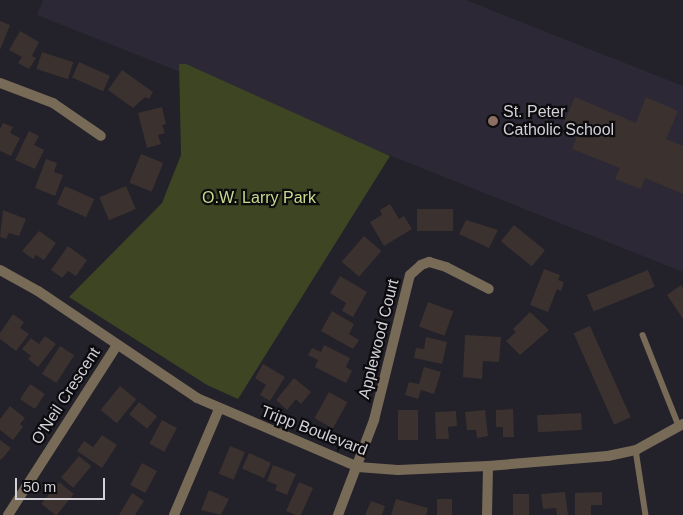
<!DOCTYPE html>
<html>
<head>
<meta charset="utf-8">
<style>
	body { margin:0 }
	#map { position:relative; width:683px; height:515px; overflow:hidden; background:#232129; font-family:Arial,sans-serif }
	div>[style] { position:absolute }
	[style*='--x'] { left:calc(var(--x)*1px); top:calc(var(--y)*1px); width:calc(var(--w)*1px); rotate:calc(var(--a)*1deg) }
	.built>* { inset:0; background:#2c2835 }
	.green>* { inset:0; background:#3d4523 }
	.building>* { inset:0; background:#3b312f; transform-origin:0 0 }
	.lane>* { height:5.5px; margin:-2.75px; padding:0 2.75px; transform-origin:2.75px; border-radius:2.75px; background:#776a57 }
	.street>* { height:10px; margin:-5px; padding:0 5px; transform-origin:5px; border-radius:5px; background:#776a57 }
	.dots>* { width:14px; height:14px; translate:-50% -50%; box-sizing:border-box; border:2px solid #0c0b0e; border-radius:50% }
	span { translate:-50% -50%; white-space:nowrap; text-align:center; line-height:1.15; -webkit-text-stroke:4.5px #0c0b0e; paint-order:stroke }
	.poi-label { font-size:16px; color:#d3d1d7 }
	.left { translate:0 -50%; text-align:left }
	.park-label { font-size:16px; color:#c9da8d }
	.street-label { font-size:16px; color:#d3d1d7 }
	.scale { position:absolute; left:15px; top:478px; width:90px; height:22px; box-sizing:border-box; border:2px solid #d3d1d7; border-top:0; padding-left:6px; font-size:15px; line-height:18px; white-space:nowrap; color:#d3d1d7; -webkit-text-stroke:4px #0c0b0e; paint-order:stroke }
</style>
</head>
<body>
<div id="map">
	<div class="built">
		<div style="clip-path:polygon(43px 0,466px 0,683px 86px,683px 272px,37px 15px)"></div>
	</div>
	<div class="green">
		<div style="clip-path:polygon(179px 64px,186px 64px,390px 156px,238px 399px,207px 385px,69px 297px,162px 203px,181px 155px)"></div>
	</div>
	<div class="building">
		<div style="clip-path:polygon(0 21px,10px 25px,0 50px)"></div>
		<div style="clip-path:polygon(20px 31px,39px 42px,32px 56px,36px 58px,29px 69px,18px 63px,22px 57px,9px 50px)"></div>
		<div style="left:42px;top:52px;width:33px;height:18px;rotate:18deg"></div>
		<div style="left:79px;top:62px;width:34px;height:17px;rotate:24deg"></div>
		<div style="clip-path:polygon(122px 70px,153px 92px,149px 99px,145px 97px,133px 108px,108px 90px)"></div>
		<div style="clip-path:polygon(575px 97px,636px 123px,646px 97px,678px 111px,666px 139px,683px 146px,683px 194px,645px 178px,641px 189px,615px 179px,620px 168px,572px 149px,579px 131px,563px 125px)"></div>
		<div style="clip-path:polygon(162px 107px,166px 124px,162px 125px,165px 133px,158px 135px,161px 144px,147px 148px,138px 113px)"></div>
		<div style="clip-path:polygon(3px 123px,13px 127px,10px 133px,20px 138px,11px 156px,0 151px,0 129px)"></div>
		<div style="clip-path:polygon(29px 131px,39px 136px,34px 145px,44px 150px,35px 169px,15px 160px)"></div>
		<div style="left:141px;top:154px;width:24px;height:31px;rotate:22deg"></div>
		<div style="clip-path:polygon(46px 159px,57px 163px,54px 172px,63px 175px,55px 196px,35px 188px)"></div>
		<div style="left:65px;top:186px;width:32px;height:20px;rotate:24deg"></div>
		<div style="left:126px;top:186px;width:25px;height:29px;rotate:67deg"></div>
		<div style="clip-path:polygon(390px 204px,399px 219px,404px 216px,412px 229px,384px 246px,370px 222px,382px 215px,380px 210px)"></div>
		<div style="left:417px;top:209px;width:36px;height:22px"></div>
		<div style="clip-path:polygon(3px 210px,26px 219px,19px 236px,9px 233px,6px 239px,0 237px)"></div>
		<div style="clip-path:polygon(466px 220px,498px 230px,489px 248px,459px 234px)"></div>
		<div style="left:514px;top:225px;width:40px;height:21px;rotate:39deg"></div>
		<div style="clip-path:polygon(39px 231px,56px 243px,44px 260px,36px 255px,33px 259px,22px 251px)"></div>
		<div style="left:364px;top:236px;width:23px;height:34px;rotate:41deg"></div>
		<div style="clip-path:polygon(68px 246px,87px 260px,76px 276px,68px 271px,62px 278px,51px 270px)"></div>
		<div style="clip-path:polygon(544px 269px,560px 275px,558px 280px,564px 282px,561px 291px,557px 289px,548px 312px,530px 305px)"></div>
		<div style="left:648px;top:270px;width:18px;height:66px;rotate:68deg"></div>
		<div style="clip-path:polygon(340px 276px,367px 292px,353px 317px,342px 311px,346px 303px,330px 293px)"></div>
		<div style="clip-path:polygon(681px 285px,683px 288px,683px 319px,667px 295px)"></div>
		<div style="left:428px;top:302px;width:27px;height:26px;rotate:20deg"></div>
		<div style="clip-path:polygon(332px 311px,354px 324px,349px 334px,359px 340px,353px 349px,321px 331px)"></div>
		<div style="clip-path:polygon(530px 312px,549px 330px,520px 355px,506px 341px,516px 332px,513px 329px)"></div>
		<div style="clip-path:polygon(13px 314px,24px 322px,20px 328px,29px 334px,16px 351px,0 339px,0 333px)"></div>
		<div style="left:590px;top:326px;width:100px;height:18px;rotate:66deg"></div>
		<div style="clip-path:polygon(465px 335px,501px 337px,499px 362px,483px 361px,482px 379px,463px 377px)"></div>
		<div style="clip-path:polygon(45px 336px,56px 344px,38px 367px,28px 359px,31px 356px,22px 349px,31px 338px,39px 344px)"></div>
		<div style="clip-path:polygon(426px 337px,447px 342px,442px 364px,414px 358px,416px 348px,424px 349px)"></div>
		<div style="clip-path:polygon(324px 345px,350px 358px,346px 367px,352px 371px,346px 383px,315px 367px,318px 360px,308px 355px,312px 348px,321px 352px)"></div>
		<div style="left:60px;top:346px;width:17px;height:33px;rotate:33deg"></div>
		<div style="clip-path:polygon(263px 364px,285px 377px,270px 401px,260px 395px,266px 385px,255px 378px)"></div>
		<div style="clip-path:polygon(424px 367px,441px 372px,434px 394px,421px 390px,418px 399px,405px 395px,409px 382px,419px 384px)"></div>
		<div style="clip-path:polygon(294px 378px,311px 392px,301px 404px,296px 399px,287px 410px,276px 400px)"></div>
		<div style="left:30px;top:384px;width:18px;height:18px;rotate:34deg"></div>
		<div style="left:120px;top:386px;width:21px;height:31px;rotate:39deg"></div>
		<div style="left:329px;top:392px;width:21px;height:30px;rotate:29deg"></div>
		<div style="left:139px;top:402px;width:23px;height:16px;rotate:38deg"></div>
		<div style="clip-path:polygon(10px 406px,25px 418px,20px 424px,23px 427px,13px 440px,0 430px,0 419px)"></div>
		<div style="clip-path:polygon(513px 409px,514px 437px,503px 437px,503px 427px,496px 427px,496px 410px)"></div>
		<div style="left:398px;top:410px;width:20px;height:30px"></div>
		<div style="clip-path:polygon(485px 410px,488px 436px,477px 438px,476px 430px,467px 430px,465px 412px)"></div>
		<div style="clip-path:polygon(456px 411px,457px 426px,448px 427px,449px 439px,436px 439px,435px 412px)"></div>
		<div style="left:581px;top:413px;width:17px;height:44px;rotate:87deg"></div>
		<div style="left:162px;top:420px;width:17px;height:27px;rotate:28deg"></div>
		<div style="clip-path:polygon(102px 435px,117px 445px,102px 468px,77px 451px,84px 441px,93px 447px)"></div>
		<div style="clip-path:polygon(0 440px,11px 448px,1px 460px,0 459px)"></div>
		<div style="left:230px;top:446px;width:16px;height:30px;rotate:22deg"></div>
		<div style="left:249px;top:453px;width:24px;height:17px;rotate:24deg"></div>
		<div style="left:79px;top:456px;width:16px;height:28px;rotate:40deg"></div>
		<div style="left:142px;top:463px;width:17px;height:25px;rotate:28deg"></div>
		<div style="clip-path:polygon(273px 465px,296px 474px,287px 495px,275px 490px,277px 485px,267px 481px)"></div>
		<div style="left:59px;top:482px;width:19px;height:28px;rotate:39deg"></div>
		<div style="clip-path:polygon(299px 482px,313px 488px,301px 515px,296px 515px,286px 511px)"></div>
		<div style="clip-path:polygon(209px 490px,229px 499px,221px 515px,201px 510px)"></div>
		<div style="clip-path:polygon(565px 492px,568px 515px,557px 515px,556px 508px,543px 509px,541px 494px)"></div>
		<div style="clip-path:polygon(602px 492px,602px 505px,591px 505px,591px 515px,575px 515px,575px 493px)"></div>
		<div style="clip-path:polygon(132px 493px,144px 501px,135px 515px,119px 515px)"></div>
		<div style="left:529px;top:494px;width:21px;height:16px;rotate:90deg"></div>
		<div style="clip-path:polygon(396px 499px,428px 508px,426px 515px,391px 515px)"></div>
		<div style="left:452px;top:499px;width:16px;height:15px;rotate:90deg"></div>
		<div style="clip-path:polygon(371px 501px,385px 506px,382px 515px,365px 515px)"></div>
	</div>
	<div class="lane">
		<div style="--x:643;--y:335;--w:98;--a:68.4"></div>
		<div style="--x:636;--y:450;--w:66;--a:81.3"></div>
	</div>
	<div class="street">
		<div style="--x:0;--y:83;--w:57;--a:20.7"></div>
		<div style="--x:53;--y:103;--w:58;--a:34.5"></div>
		<div style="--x:0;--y:270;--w:43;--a:28.9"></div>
		<div style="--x:38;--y:291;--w:192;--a:33.9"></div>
		<div style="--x:197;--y:398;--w:175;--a:23.2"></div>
		<div style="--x:358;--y:467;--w:40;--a:4.3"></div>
		<div style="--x:398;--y:470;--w:90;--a:-2.5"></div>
		<div style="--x:488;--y:466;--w:120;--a:-4.8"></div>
		<div style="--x:608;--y:456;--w:29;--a:-12"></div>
		<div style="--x:636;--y:450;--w:54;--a:-29"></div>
		<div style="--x:8;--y:515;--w:202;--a:-57.3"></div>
		<div style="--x:174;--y:515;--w:115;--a:-67"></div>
		<div style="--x:338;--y:515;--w:102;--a:-69.2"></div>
		<div style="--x:374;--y:420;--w:149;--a:-76.1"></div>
		<div style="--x:410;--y:275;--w:15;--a:-42"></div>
		<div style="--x:421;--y:265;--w:9;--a:-21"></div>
		<div style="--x:429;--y:262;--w:18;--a:16"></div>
		<div style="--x:446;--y:267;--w:48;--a:27.1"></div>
		<div style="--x:487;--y:515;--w:49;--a:-88.8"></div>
	</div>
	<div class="dots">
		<div style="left:493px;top:121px;background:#8d6e63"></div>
	</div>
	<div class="poi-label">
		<span class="left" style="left:503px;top:121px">St. Peter<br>Catholic School</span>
	</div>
	<div class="park-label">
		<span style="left:259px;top:198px">O.W. Larry Park</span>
	</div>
	<div class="street-label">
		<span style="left:379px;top:339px;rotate:-76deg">Applewood Court</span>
		<span style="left:66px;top:396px;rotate:-57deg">O'Neil Crescent</span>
		<span style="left:314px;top:431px;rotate:21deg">Tripp Boulevard</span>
	</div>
	<div class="scale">50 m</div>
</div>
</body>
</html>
